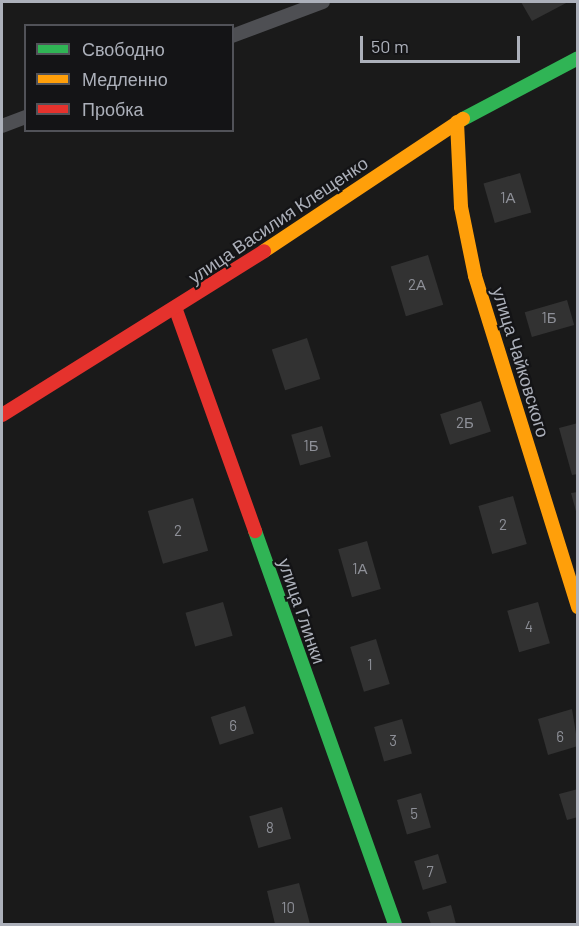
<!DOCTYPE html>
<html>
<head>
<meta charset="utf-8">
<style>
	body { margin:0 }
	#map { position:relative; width:579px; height:926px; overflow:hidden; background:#1a1a1a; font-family:Barlow,sans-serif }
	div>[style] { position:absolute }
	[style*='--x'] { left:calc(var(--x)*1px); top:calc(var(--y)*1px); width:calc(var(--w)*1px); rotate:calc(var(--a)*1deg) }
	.building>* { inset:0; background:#323232; transform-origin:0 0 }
	.lane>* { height:14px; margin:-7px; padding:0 7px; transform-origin:7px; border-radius:7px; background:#4e4f53 }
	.fast>* { height:14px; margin:-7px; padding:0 7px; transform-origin:7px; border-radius:7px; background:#30b455 }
	.slow>* { height:14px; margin:-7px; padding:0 7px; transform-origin:7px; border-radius:7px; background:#ff9f0a }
	.jam>* { height:14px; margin:-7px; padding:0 7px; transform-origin:7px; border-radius:7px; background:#e5322d }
	span { translate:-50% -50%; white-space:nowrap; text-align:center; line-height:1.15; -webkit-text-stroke:4.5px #141416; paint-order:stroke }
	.number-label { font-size:15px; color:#8e9098 }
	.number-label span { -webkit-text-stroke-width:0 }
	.street-label { font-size:18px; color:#acb0ba }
	.frame { position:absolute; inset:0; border:3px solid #acb0ba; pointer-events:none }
	.legend { position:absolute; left:24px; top:24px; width:210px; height:108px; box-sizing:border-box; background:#141416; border:2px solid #515258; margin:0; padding:8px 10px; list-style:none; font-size:18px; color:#acb0ba }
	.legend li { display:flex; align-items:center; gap:12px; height:30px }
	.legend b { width:30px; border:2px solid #515258 }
	.scale { position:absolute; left:360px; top:36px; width:160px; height:27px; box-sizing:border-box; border:3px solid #acb0ba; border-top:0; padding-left:8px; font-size:18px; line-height:21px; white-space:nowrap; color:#acb0ba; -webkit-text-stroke:4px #141416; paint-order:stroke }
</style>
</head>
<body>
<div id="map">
	<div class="building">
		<div style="clip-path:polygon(521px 2px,568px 2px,532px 21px)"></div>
		<div style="left:520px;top:173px;width:41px;height:38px;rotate:74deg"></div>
		<div style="left:428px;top:255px;width:52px;height:39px;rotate:73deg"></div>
		<div style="left:567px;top:300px;width:26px;height:44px;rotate:74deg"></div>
		<div style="left:307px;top:338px;width:43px;height:37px;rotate:72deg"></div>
		<div style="left:481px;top:401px;width:32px;height:43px;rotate:72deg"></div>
		<div style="clip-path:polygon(578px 423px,578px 474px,572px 475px,559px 428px)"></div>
		<div style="left:322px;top:426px;width:32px;height:32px;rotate:74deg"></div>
		<div style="clip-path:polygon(578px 492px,578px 514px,577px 515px,571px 493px)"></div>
		<div style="left:513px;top:496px;width:50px;height:36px;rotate:74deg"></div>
		<div style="left:193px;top:498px;width:55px;height:47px;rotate:74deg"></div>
		<div style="left:367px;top:541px;width:50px;height:30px;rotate:74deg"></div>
		<div style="left:223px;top:602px;width:35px;height:39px;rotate:74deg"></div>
		<div style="left:538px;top:602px;width:43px;height:32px;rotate:74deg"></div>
		<div style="left:376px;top:639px;width:47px;height:27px;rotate:73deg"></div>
		<div style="left:245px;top:706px;width:29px;height:36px;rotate:72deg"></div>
		<div style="clip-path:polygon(572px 709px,578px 746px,548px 755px,538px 719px)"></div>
		<div style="left:402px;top:719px;width:36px;height:29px;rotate:74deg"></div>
		<div style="clip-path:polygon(578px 789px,578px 817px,567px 820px,559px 794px)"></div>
		<div style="left:421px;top:793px;width:36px;height:25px;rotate:74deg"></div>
		<div style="left:282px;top:807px;width:33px;height:34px;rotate:74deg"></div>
		<div style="left:438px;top:854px;width:30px;height:25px;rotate:73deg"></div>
		<div style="clip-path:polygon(299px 883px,310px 924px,275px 924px,267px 891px)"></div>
		<div style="clip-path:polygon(451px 905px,456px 924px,431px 924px,427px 912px)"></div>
	</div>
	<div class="lane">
		<div style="--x:232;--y:36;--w:97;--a:-20.5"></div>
		<div style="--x:2;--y:126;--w:26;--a:-21"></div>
	</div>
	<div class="fast">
		<div style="--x:463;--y:119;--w:130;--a:-27.9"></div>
		<div style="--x:255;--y:531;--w:417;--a:70.4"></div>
	</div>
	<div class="slow">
		<div style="--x:457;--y:122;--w:85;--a:87.3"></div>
		<div style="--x:461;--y:207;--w:70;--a:78.5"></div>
		<div style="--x:475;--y:276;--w:347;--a:72.7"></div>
		<div style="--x:264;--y:251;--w:239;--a:-33.6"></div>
	</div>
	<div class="jam">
		<div style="--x:176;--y:310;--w:235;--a:70.3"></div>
		<div style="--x:2;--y:415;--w:309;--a:-32"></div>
	</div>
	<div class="number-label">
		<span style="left:508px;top:198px">1А</span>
		<span style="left:417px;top:285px">2А</span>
		<span style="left:549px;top:318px">1Б</span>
		<span style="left:465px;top:423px">2Б</span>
		<span style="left:311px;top:446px">1Б</span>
		<span style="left:503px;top:525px">2</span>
		<span style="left:178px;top:531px">2</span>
		<span style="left:360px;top:569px">1А</span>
		<span style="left:529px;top:627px">4</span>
		<span style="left:370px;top:665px">1</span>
		<span style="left:233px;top:726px">6</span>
		<span style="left:560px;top:737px">6</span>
		<span style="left:393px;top:741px">3</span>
		<span style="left:414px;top:814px">5</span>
		<span style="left:270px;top:828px">8</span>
		<span style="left:430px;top:872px">7</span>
		<span style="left:288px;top:908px">10</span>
	</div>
	<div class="street-label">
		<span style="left:278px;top:220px;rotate:-34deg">улица Василия Клещенко</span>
		<span style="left:521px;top:362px;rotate:73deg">улица Чайковского</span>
		<span style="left:302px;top:611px;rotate:71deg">улица Глинки</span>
	</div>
	<div class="frame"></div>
	<ul class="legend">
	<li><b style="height:8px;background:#30b455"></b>Свободно</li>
	<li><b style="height:8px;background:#ff9f0a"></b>Медленно</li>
	<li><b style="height:8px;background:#e5322d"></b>Пробка</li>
	</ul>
	<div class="scale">50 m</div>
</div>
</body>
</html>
